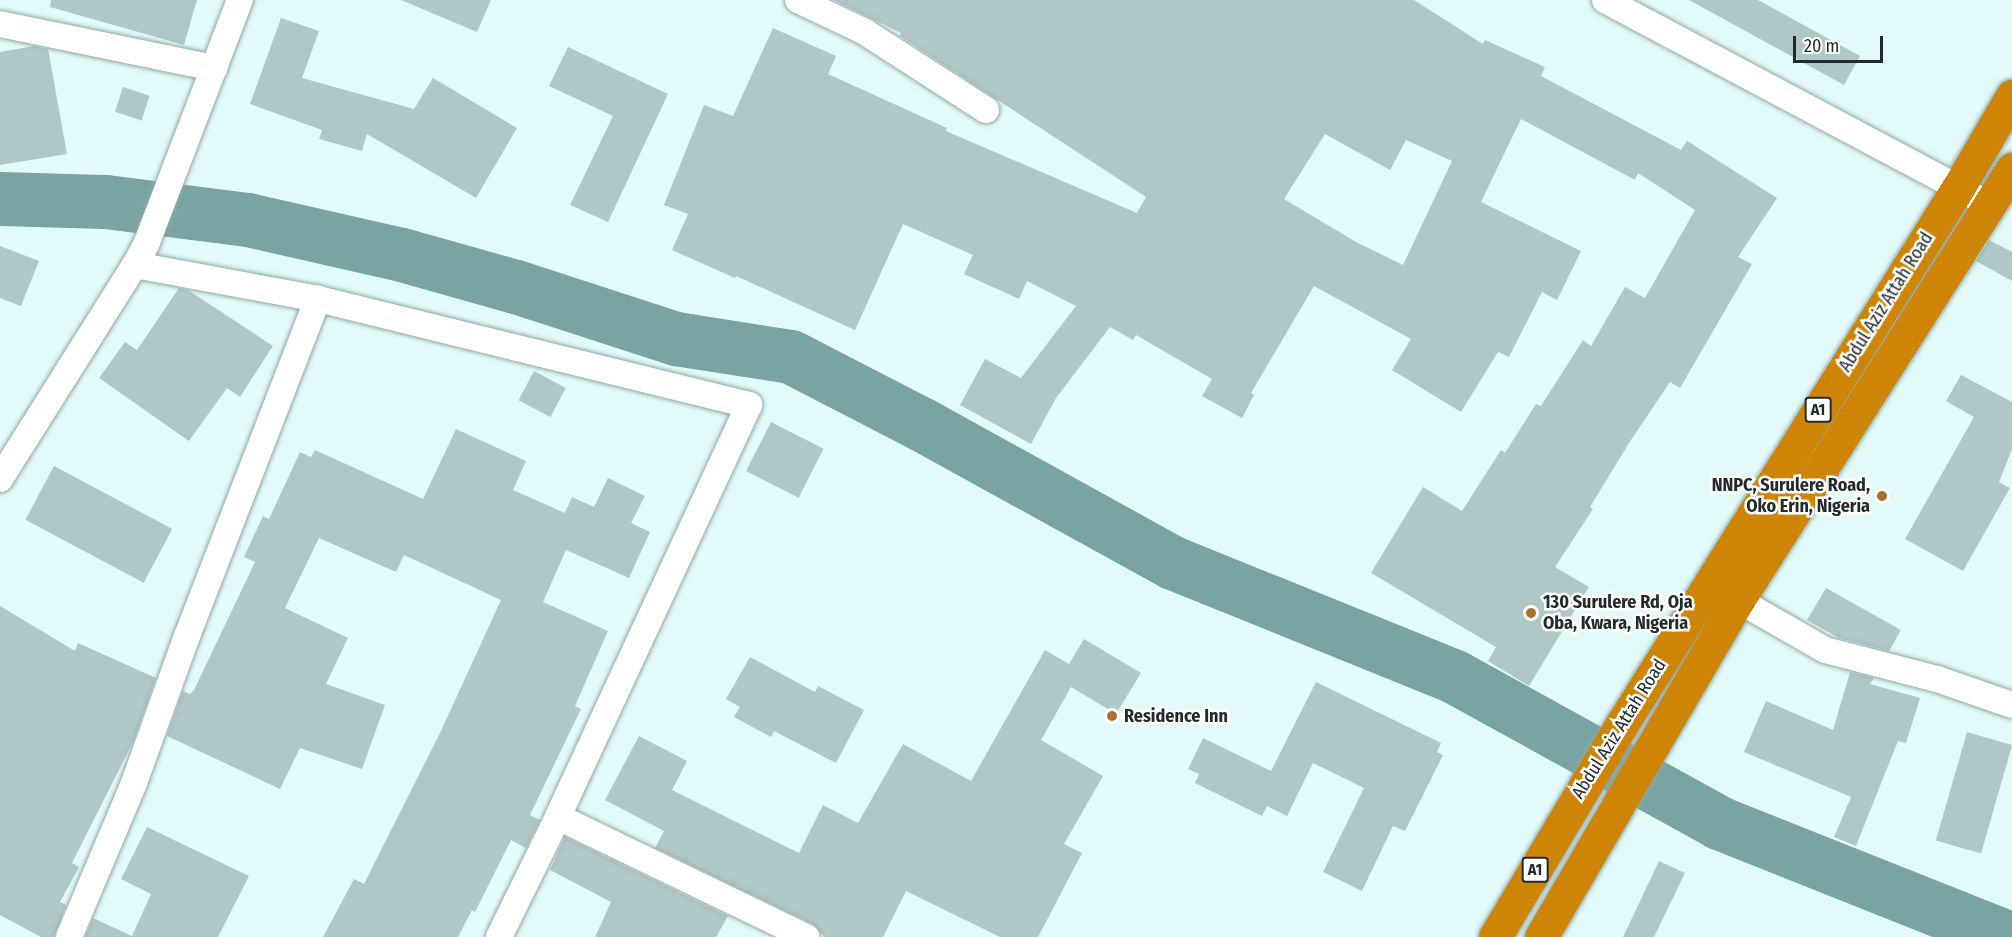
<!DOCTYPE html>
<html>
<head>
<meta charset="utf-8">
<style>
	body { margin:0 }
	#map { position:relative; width:2012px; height:937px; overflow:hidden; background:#e2fbfa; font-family:"Fira Sans Condensed",sans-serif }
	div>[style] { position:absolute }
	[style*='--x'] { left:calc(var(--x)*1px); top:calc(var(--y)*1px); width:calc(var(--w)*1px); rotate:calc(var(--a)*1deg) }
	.river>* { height:54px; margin:-27px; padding:0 27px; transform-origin:27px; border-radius:27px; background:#79a4a3 }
	.building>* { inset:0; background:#afc7c6; transform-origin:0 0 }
	.roads { filter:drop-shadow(0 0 2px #90a7a6) drop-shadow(0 0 2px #90a7a6) }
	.street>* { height:26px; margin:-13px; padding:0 13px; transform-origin:13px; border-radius:13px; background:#fff }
	.highway>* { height:33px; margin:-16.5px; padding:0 16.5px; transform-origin:16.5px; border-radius:16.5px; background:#ce8404 }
	.dots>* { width:16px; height:16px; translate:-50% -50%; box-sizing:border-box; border:3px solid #fff; border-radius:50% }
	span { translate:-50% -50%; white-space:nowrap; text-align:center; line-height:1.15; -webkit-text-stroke:5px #fff; paint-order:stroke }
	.shield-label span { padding:2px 4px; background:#fff; border:2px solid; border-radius:4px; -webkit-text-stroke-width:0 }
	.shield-label { font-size:16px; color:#222b2b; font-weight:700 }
	.street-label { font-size:18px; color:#222b2b }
	.poi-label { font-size:18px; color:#222b2b; font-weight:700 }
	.right { translate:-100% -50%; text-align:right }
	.left { translate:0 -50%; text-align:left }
	.scale { position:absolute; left:1793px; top:36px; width:90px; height:27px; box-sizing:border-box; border:3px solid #222b2b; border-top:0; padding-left:8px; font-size:18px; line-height:21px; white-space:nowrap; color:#222b2b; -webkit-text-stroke:4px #fff; paint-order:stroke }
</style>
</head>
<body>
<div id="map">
	<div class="river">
		<div style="--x:0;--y:199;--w:106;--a:1.6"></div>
		<div style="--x:106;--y:202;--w:143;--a:7.2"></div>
		<div style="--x:248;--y:220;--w:158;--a:12.8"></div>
		<div style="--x:402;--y:255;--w:118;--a:15.7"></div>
		<div style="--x:516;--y:287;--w:168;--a:18"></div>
		<div style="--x:676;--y:339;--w:116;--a:8.9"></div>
		<div style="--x:791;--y:357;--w:146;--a:27.3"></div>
		<div style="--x:921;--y:424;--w:288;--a:28.9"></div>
		<div style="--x:1173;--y:563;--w:304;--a:22"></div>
		<div style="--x:1455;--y:677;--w:302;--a:28.9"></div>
		<div style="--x:1719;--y:823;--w:309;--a:21.7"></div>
	</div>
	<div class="building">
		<div style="clip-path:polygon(51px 0,197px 0,184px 45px,50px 7px)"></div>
		<div style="clip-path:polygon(401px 0,491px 0,477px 32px)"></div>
		<div style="clip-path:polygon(evenodd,834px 0,1414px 0,1483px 44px,1485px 40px,1545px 67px,1541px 76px,1681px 150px,1687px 141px,1777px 198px,1738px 257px,1752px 264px,1680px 388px,1670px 382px,1629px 443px,1590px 507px,1593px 509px,1555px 567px,1589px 587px,1529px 686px,1488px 661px,1496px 647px,1371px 573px,1423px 487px,1462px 511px,1501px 450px,1505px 453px,1536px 404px,1541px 406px,1583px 340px,1591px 346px,1625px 287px,1645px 298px,1695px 210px,1638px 173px,1635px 180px,1521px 119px,1481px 202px,1581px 251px,1557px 300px,1542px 292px,1509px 357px,1498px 352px,1461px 412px,1392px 370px,1411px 339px,1314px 286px,1251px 393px,1254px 395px,1242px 418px,1202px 396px,1212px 379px,1136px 335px,1133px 340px,1110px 327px,1056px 398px,1031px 444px,960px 405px,985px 359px,1021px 378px,1076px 306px,1027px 281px,1019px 299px,964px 274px,973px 255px,903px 224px,855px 330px,736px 276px,735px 278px,672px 250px,688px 214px,664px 205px,704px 105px,733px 116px,773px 28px,836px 56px,828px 74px,947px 128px,946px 131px,1137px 213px,1146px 197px,900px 36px,901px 33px,834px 0,1325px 134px,1390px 170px,1406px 140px,1452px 161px,1403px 265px,1356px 242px,1284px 199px,1325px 134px)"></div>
		<div style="clip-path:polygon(1689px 0,1758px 0,1860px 56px,1844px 85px)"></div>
		<div style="clip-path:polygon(281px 18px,319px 31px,302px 78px,414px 109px,433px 78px,517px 128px,476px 198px,367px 134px,362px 151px,319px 139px,322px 130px,250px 104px)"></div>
		<div style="clip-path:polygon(34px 46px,48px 49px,67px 154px,0 165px,0 52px)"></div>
		<div style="clip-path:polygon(568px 47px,668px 94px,608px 222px,570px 205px,613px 116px,549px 86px)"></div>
		<div style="left:123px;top:87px;width:28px;height:26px;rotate:18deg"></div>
		<div style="clip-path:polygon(1989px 240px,2012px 252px,2012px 281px,1976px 261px)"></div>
		<div style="clip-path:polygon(0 246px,39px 261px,21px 306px,0 298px)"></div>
		<div style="clip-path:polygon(179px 288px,188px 290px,273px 346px,240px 397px,227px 388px,189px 441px,99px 378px,125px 342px,137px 350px)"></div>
		<div style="left:534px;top:371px;width:36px;height:33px;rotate:28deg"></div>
		<div style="clip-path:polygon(1961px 375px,2012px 402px,2012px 449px,1999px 482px,2010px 488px,1963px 571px,1905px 539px,1974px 417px,1946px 401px)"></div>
		<div style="left:771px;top:422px;width:59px;height:55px;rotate:27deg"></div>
		<div style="clip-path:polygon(456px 429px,526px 461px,513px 490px,565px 513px,572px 497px,594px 507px,608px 478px,645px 496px,631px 523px,650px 532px,629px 578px,566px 550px,543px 602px,608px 631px,575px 706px,581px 709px,530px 815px,540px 820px,526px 848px,511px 840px,475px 912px,472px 910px,458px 937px,323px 937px,354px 879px,364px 884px,440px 733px,501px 600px,404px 555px,396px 572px,319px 538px,285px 608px,348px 638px,326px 684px,385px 705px,362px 769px,300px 748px,280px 789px,167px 736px,183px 691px,190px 694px,194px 690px,255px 562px,244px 557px,263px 516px,269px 519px,300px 452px,311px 457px,315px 450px,423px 499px)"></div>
		<div style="left:54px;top:466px;width:134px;height:61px;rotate:28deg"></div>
		<div style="clip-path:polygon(1826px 588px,1901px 630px,1889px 651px,1839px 638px,1807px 620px)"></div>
		<div style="clip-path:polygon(0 606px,75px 651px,78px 643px,156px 678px,133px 742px,72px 863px,79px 867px,60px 902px,66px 905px,54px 937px,41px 937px,0 915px)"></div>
		<div style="clip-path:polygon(1084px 639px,1141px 673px,1116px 714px,1071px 687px,1041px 740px,1103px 776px,1064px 844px,1082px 853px,1038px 937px,1000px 937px,906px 891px,883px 937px,824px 937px,813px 924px,655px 848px,664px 831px,605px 800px,639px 736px,687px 761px,672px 790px,799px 853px,823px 805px,858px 823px,903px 744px,971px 781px,1045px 650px,1069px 664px)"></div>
		<div style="clip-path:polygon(750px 657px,815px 692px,818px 686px,864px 710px,836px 763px,774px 731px,771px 737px,734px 717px,740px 707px,726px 699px)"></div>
		<div style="clip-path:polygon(1850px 672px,1874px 678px,1870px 684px,1920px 698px,1906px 743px,1898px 741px,1856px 846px,1834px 837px,1851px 797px,1744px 752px,1766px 701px,1833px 730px)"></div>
		<div style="clip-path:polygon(1316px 682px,1441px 743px,1437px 752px,1443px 755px,1405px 831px,1393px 826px,1362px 891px,1323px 872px,1364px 788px,1313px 763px,1287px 816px,1267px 806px,1262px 816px,1195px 783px,1199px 774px,1188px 769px,1203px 738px,1271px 771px)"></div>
		<div style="left:1967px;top:732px;width:47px;height:113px;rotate:16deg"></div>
		<div style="clip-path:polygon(147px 827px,249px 876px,218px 937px,85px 937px,93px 918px,132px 936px,151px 894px,121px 879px)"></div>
		<div style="clip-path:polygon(565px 837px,728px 916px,716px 937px,595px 937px,611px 902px,550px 870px)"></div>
		<div style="clip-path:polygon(1659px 861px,1685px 873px,1654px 937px,1623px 937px)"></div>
	</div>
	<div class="roads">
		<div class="street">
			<div style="--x:798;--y:0;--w:74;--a:25.5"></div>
			<div style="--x:865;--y:32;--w:144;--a:32.8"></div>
			<div style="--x:1605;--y:0;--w:437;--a:28"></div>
			<div style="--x:0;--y:24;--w:219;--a:11.6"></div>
			<div style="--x:135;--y:265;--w:186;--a:10.5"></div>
			<div style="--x:318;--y:299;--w:444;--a:13.8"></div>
			<div style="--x:749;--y:405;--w:454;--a:114.9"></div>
			<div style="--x:558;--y:817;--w:134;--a:116.2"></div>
			<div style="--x:0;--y:479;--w:253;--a:-57.8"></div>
			<div style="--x:135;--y:265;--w:26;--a:-62"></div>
			<div style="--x:147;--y:242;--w:259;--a:-69"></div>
			<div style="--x:1738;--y:600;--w:100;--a:29.9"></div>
			<div style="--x:1825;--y:650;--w:116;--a:14.5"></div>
			<div style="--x:1937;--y:679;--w:79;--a:19.1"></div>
			<div style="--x:558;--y:817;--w:276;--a:25.8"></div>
			<div style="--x:69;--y:937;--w:167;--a:-67.1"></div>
			<div style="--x:134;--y:783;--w:156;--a:-70.2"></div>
			<div style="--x:187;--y:636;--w:362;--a:-68.8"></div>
		</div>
		<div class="highway">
			<div style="--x:1495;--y:937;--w:248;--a:-59.2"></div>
			<div style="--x:1622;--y:724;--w:633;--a:-57.92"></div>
			<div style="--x:1958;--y:188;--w:107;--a:-59.6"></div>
			<div style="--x:1541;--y:937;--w:390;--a:-59.7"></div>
			<div style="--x:1738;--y:600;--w:511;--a:-57.55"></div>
		</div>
	</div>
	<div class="dots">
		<div style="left:1882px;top:496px;background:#a8732d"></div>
		<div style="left:1531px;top:613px;background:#a8732d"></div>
		<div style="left:1112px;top:716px;background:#a8732d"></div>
	</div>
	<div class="shield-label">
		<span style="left:1818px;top:410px">A1</span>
		<span style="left:1535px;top:870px">A1</span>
	</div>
	<div class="street-label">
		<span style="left:1886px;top:302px;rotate:-58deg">Abdul Aziz Attah Road</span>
		<span style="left:1619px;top:729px;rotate:-58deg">Abdul Aziz Attah Road</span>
	</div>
	<div class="poi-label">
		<span class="right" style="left:1870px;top:496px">NNPC, Surulere Road,<br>Oko Erin, Nigeria</span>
		<span class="left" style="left:1543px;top:613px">130 Surulere Rd, Oja<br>Oba, Kwara, Nigeria</span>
		<span class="left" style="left:1124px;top:716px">Residence Inn</span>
	</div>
	<div class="scale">20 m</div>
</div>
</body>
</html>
